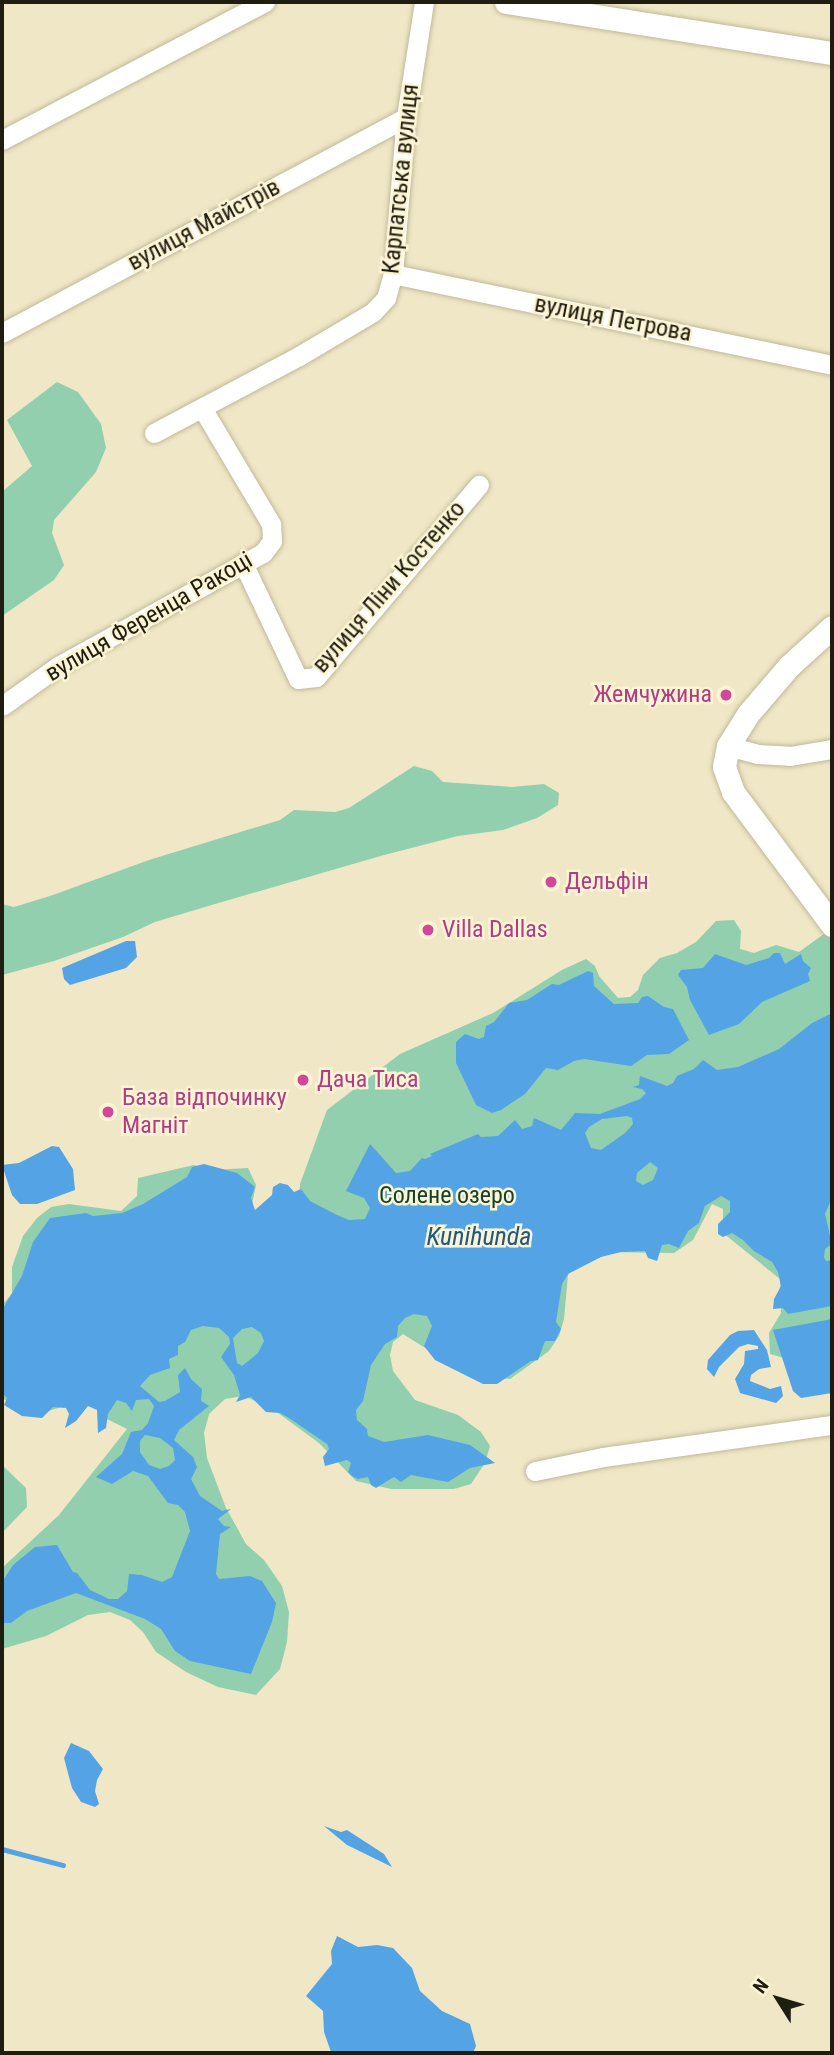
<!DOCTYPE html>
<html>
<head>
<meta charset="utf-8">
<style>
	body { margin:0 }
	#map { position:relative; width:834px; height:2055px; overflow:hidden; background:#efe7c6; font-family:"Roboto Condensed",sans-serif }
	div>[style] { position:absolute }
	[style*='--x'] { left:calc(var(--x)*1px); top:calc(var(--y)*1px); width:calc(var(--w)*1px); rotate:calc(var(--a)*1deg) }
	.green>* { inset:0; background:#91cfaf }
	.water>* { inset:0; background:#54a4e5 }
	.stream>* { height:4.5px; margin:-2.25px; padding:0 2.25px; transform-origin:2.25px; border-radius:2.25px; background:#54a4e5 }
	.roads { filter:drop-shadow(0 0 2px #c1b999) drop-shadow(0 0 2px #c1b999) }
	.minor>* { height:19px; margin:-9.5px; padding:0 9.5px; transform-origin:9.5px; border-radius:9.5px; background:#fff }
	.tertiary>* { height:23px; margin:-11.5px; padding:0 11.5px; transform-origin:11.5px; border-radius:11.5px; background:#fff }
	.dots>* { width:19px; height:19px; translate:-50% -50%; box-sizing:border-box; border:4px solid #fcf4d3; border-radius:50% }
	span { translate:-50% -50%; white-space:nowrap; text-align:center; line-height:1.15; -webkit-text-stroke:5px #fcf4d3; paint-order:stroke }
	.street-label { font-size:24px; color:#1f1c10 }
	.hotel-label { font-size:24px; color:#b23c85 }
	.right { translate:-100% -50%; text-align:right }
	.left { translate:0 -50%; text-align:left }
	.park-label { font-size:24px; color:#14422e }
	.water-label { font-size:26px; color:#205984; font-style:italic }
	.frame { position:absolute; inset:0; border:4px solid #1f1c10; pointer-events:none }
	.north { position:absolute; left:743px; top:1964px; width:70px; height:70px; -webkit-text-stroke:5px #fcf4d3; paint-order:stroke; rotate:307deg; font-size:19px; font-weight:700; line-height:28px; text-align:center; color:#1f1c10 }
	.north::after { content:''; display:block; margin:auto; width:24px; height:32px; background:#1f1c10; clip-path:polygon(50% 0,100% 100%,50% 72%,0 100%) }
</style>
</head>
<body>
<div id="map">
	<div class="green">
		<div style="clip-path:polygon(57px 382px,78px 392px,101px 424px,106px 448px,96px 472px,54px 520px,52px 533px,64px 565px,54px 580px,2px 616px,2px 492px,32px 466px,7px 420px)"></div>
		<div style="clip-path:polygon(414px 766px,432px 771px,443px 782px,512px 787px,544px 784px,559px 793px,558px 805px,537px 818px,503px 830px,458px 836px,384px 855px,215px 904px,155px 922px,123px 937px,54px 961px,2px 975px,2px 904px,14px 907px,53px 895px,149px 860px,280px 820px,294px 810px,335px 812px,349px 808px)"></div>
		<div style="clip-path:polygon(734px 920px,741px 931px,740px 949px,754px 953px,776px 945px,799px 952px,828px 931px,832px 937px,832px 1377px,819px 1368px,770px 1354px,769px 1333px,781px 1313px,780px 1279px,723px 1233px,723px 1209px,712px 1204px,693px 1240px,674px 1253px,602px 1252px,573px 1266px,568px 1275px,564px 1319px,559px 1336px,549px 1351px,510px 1379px,492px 1377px,430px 1351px,403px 1334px,393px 1342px,390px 1355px,393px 1371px,415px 1400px,458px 1415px,481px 1432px,490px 1446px,485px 1463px,471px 1484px,454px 1489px,391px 1489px,356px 1481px,319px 1443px,270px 1407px,243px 1396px,225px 1399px,209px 1414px,204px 1433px,207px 1458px,226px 1508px,246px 1544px,264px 1560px,282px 1586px,289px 1612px,287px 1642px,280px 1669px,256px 1695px,218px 1687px,186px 1672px,156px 1652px,143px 1632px,130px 1620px,110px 1612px,88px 1615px,46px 1636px,2px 1649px,2px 1568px,59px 1515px,127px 1429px,103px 1417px,97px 1407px,83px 1400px,33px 1416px,2px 1398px,2px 1305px,12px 1294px,12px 1267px,23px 1236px,37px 1218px,51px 1207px,69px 1204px,121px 1211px,137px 1196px,138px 1178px,194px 1165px,213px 1170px,248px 1168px,256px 1185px,250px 1214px,299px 1206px,300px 1184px,327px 1110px,400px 1054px,493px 1013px,562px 970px,586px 959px,595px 966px,599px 976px,618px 998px,630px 997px,638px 990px,643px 975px,660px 958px,677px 953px,696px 942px,716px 921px)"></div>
		<div style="clip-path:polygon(2px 1465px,26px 1488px,27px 1507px,2px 1533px)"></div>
	</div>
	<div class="water">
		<div style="clip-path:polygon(126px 941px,135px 941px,137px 957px,126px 968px,70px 985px,64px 979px,62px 968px)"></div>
		<div style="clip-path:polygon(774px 953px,780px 953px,785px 964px,801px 954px,803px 961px,811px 968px,808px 974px,810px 981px,762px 1002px,739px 1024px,709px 1035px,690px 1000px,687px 987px,678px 975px,681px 970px,703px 968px,715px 954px,746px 965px,769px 958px)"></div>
		<div style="clip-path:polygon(588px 971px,593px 973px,594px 986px,614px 1004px,638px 1003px,642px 997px,648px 996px,664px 1007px,673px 1009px,689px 1040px,669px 1054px,647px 1055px,631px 1066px,584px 1059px,574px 1061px,558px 1070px,546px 1068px,525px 1094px,501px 1110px,492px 1113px,476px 1105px,456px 1063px,456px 1042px,465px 1034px,479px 1039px,484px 1037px,486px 1026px,494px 1022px,509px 1003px,527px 1000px,552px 984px,559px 985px)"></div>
		<div style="clip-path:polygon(evenodd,832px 1013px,832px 1198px,825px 1214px,832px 1244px,825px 1249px,824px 1257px,826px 1261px,832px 1260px,832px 1306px,788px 1314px,783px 1308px,773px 1309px,774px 1299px,781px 1286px,778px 1272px,772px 1262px,754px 1251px,743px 1240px,732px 1233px,723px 1237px,718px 1234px,718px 1224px,730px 1212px,730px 1201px,721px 1196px,705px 1206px,699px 1223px,688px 1231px,679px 1248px,669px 1244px,662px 1245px,657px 1261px,648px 1258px,645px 1251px,621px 1252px,601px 1257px,568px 1274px,562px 1284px,556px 1322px,561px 1329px,555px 1341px,545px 1341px,538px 1360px,531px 1361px,497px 1384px,483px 1384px,435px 1360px,424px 1346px,432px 1326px,427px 1316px,414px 1314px,405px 1318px,398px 1326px,397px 1337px,385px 1344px,371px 1365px,363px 1401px,356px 1410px,357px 1420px,367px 1429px,368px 1436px,384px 1442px,428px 1435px,470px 1445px,495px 1463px,470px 1468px,448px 1482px,411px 1475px,401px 1482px,394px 1477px,376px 1488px,371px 1485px,368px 1477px,358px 1479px,352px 1476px,348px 1472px,351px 1463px,347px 1460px,325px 1466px,323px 1457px,329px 1449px,327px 1444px,289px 1418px,280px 1413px,266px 1412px,251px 1397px,236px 1402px,240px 1395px,234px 1375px,221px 1357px,230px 1344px,229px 1337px,219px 1328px,203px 1326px,191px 1330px,185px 1342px,178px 1346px,178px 1355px,169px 1359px,170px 1368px,150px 1375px,140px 1386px,159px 1402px,165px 1401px,180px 1392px,178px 1375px,185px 1368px,191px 1379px,202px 1389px,201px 1401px,209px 1406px,179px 1430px,174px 1440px,193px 1457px,197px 1467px,191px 1479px,200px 1496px,222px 1511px,231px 1509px,218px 1519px,224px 1526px,231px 1527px,220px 1534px,216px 1574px,219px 1579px,250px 1576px,262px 1581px,276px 1603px,272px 1622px,251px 1674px,190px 1661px,175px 1651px,161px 1629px,145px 1619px,76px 1593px,27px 1611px,11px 1623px,2px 1623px,2px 1582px,13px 1565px,35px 1547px,57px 1545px,73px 1572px,77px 1573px,90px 1590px,109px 1599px,118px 1599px,127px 1591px,129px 1574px,142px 1575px,162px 1582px,172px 1577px,190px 1531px,185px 1512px,178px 1505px,168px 1503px,148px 1476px,133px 1471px,112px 1484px,96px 1477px,122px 1454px,131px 1432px,142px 1430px,148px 1423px,154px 1406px,149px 1399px,136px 1400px,132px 1411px,126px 1403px,117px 1400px,108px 1414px,106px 1428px,98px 1433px,97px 1410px,88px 1406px,76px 1421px,65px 1428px,69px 1414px,66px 1408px,53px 1407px,42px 1418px,22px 1416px,4px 1405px,7px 1398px,2px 1393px,2px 1310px,22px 1276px,33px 1242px,50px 1218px,86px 1213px,93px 1216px,122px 1213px,143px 1204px,187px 1177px,192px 1167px,204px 1164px,237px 1173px,255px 1187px,251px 1198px,255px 1210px,272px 1195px,273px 1187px,280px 1183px,288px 1185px,294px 1192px,301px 1189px,310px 1201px,337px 1215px,349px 1220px,365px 1219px,370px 1208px,364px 1198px,346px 1191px,370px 1144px,396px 1173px,410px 1171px,422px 1158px,425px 1159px,432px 1156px,430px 1154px,478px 1134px,481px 1137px,498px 1136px,515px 1120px,522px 1129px,532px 1126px,534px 1118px,561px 1130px,575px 1113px,600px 1114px,640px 1099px,646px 1093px,642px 1089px,633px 1087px,639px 1085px,640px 1076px,667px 1086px,673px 1083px,677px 1076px,694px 1069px,703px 1060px,717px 1070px,738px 1067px,779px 1049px,812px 1023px,832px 1013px,627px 1116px,632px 1118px,633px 1124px,625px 1133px,601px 1150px,591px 1148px,585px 1133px,589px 1127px,602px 1119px,627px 1116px,832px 1013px,650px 1162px,658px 1168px,653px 1180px,643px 1185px,636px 1181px,637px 1173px,650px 1162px,832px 1013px,252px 1327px,261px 1333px,264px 1341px,258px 1353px,242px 1366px,237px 1363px,233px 1338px,242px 1329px,252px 1327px,832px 1013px,145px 1435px,160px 1438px,173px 1448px,175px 1460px,169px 1466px,160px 1469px,149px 1465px,140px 1452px,140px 1441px,145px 1435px)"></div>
		<div style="clip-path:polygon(52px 1146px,59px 1147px,73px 1169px,75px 1190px,37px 1204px,20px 1204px,12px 1195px,2px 1165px,19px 1163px)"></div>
		<div style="clip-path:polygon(832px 1319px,832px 1393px,801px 1398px,793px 1391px,773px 1330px)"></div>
		<div style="clip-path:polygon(754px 1330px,767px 1350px,771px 1367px,759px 1369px,751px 1375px,750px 1381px,770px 1389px,781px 1386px,783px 1396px,776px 1403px,740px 1393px,735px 1379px,744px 1364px,745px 1351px,758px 1349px,758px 1346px,748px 1344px,739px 1347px,719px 1367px,714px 1377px,707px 1369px,708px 1360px,730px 1335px,738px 1331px)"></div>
		<div style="clip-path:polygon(71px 1743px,89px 1751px,103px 1769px,97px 1780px,95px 1791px,99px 1804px,95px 1807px,81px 1802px,72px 1788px,64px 1758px)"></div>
		<div style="clip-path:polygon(324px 1826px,341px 1832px,347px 1830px,384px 1854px,392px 1867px,347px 1845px)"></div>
		<div style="clip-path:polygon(337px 1936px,358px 1947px,377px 1945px,393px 1948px,412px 1968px,420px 1991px,442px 2011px,470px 2024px,476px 2046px,473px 2053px,331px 2052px,324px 2032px,323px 2011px,306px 1996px,332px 1964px,331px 1951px)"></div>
	</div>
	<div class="stream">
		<div style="--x:2;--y:1849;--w:63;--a:14.7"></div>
	</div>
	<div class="roads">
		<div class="minor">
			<div style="--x:2;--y:140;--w:297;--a:-27.7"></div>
			<div style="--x:393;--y:274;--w:448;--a:11.7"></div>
			<div style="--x:2;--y:333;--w:458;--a:-28.1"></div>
			<div style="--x:154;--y:433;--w:164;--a:-28"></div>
			<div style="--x:299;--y:356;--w:86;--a:-30.7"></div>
			<div style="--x:373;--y:312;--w:19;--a:-47"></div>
			<div style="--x:386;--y:298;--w:25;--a:-74"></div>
			<div style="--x:393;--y:274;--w:158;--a:-85.3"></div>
			<div style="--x:406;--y:117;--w:116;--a:-81.1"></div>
			<div style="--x:243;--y:563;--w:128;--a:64.6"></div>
			<div style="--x:298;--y:679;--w:18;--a:-6"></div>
			<div style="--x:316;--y:677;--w:252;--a:-49.7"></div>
			<div style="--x:2;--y:706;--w:69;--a:-35.5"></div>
			<div style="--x:58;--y:666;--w:234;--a:-28.9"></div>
			<div style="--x:263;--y:553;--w:15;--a:-53"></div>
			<div style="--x:272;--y:541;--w:17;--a:-93"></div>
			<div style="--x:271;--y:524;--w:135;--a:-120.7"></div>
			<div style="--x:728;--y:746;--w:30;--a:15"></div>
			<div style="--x:757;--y:754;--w:33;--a:3"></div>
			<div style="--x:790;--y:756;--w:43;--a:-9.5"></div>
			<div style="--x:535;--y:1471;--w:69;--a:-11.6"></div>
			<div style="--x:603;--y:1457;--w:231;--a:-8"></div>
		</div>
		<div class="tertiary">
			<div style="--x:506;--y:2;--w:330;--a:8.9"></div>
			<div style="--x:832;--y:627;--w:58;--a:137.8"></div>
			<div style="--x:789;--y:666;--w:63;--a:130.5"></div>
			<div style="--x:748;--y:714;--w:38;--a:122"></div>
			<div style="--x:728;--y:746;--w:21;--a:101"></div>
			<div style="--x:724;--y:767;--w:27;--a:70"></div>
			<div style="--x:733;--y:792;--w:166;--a:53.3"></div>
		</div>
	</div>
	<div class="dots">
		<div style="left:726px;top:695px;background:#d1479c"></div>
		<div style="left:551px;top:882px;background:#d1479c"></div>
		<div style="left:428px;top:930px;background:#d1479c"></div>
		<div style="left:303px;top:1080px;background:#d1479c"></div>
		<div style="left:108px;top:1112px;background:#d1479c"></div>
	</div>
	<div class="street-label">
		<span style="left:401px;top:179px;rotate:-84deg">Карпатська вулиця</span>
		<span style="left:204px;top:225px;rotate:-28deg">вулиця Майстрів</span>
		<span style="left:613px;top:319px;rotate:11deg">вулиця Петрова</span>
		<span style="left:389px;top:587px;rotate:-49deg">вулиця Ліни Костенко</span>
		<span style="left:149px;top:617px;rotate:-30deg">вулиця Ференца Ракоці</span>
	</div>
	<div class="hotel-label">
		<span class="right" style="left:712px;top:695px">Жемчужина</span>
		<span class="left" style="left:565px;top:882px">Дельфін</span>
		<span class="left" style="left:442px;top:930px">Villa Dallas</span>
		<span class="left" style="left:317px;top:1080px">Дача Тиса</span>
		<span class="left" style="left:122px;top:1112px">База відпочинку<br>Магніт</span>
	</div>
	<div class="park-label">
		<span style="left:447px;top:1196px">Солене озеро</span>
	</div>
	<div class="water-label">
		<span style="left:479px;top:1237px">Kunihunda</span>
	</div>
	<div class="frame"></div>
	<div class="north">N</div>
</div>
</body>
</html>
